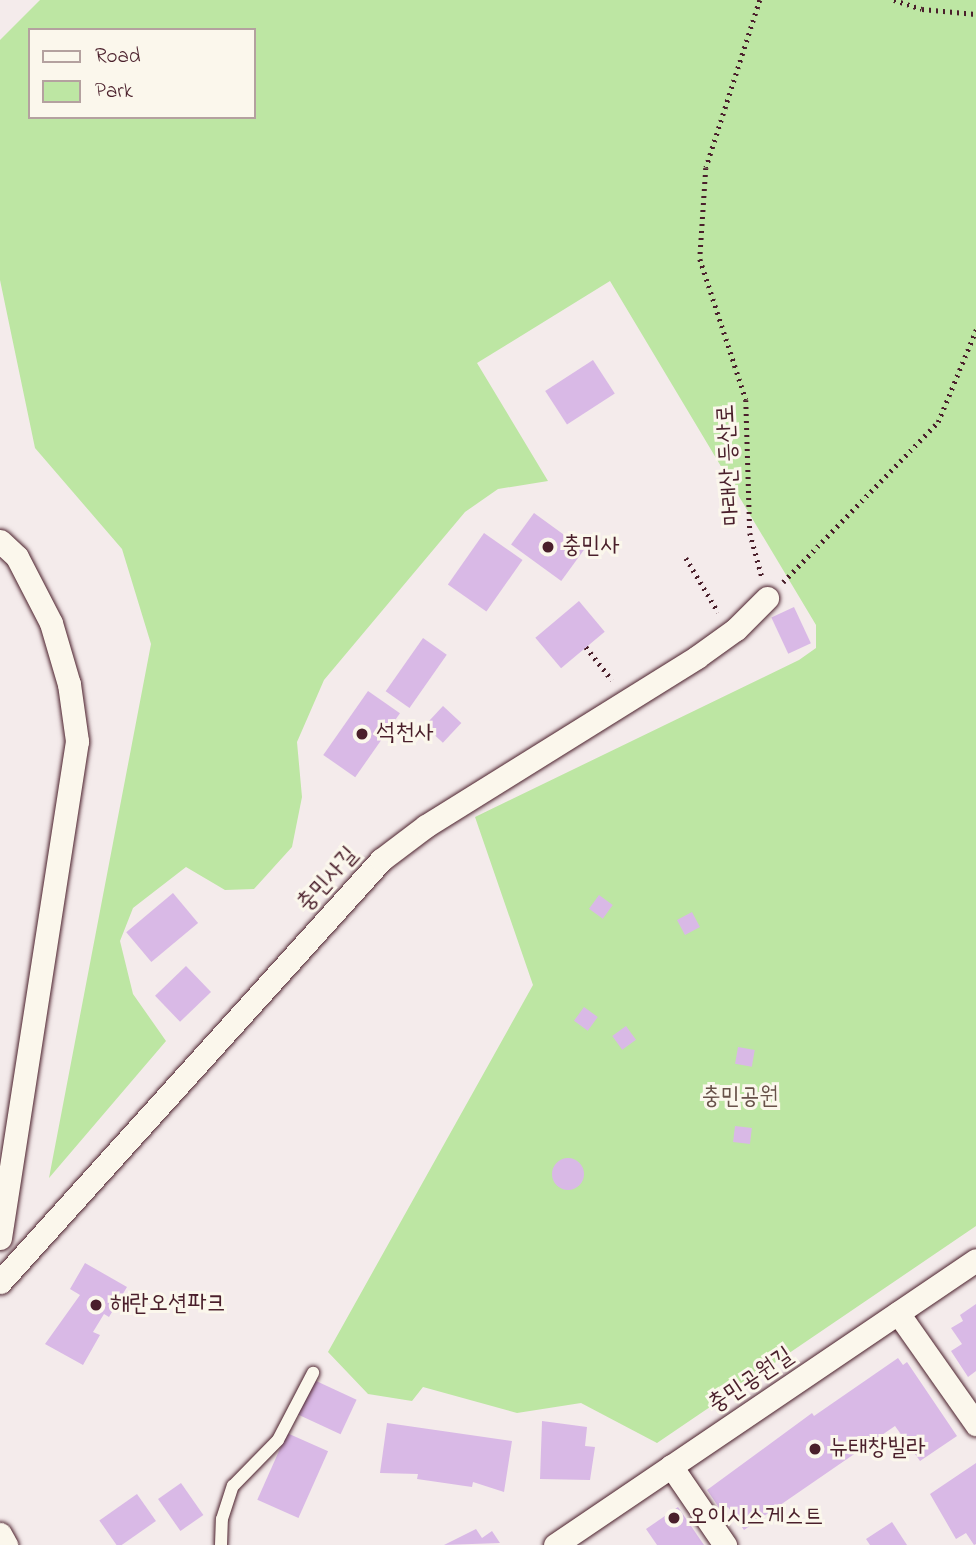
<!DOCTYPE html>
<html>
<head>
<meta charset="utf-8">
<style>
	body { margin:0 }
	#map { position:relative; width:976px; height:1545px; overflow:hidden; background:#f4ebeb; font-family:"Indie Flower","Poor Story",sans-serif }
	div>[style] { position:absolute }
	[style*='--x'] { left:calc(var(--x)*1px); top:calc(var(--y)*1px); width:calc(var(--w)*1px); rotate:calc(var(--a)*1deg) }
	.green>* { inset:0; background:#bde6a3 }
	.building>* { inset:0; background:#d9b9e6; transform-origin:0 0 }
	.round { border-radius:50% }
	.path>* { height:4.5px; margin-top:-2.25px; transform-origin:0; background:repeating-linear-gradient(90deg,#4a1f2b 0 2px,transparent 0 7px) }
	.roads { filter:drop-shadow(0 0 2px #4a1f2b) drop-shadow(0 0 2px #4a1f2b) }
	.service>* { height:12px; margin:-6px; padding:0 6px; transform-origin:6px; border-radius:6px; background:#fbf7ec }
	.minor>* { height:23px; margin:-11.5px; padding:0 11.5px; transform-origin:11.5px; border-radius:11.5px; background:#fbf7ec }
	.dots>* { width:19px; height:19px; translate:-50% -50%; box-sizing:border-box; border:4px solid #fbf7ec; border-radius:50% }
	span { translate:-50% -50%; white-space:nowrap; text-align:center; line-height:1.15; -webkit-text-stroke:6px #fbf7ec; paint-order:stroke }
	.street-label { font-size:24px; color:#4a1f2b }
	.poi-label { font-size:24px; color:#4a1f2b }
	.left { translate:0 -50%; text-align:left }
	.park-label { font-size:24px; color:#675149 }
	.legend { position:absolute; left:28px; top:28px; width:228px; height:91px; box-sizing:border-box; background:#fbf7ec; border:2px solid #b4a19f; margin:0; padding:9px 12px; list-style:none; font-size:21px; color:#4a1f2b }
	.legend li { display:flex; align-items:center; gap:14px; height:35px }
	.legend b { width:35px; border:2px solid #b4a19f }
</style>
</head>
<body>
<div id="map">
	<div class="green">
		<div style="clip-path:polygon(evenodd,40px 0,976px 0,976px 1226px,657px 1443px,581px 1403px,517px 1413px,423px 1387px,412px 1401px,368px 1394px,328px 1352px,533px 985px,475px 817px,799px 660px,816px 648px,816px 625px,610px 281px,477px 363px,548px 481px,498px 489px,465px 512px,324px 680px,297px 742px,302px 797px,292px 847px,254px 889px,225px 890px,186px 867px,133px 908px,120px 941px,133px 994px,166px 1041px,49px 1178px,151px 644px,122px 549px,35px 448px,0 280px,0 40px,40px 0,30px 30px,254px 30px,254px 117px,30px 117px,30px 30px)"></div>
	</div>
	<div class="building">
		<div style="left:593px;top:360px;width:40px;height:57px;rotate:57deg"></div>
		<div style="left:534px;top:513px;width:62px;height:39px;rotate:36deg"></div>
		<div style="left:484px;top:533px;width:47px;height:63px;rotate:35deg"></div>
		<div style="left:579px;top:601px;width:40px;height:57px;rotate:50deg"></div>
		<div style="left:794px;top:607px;width:40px;height:25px;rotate:65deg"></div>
		<div style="left:423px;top:638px;width:29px;height:65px;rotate:35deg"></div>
		<div style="left:368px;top:691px;width:39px;height:78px;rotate:35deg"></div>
		<div style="left:443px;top:706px;width:25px;height:27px;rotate:43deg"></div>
		<div style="left:173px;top:893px;width:39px;height:61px;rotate:50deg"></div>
		<div style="left:599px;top:895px;width:17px;height:17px;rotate:36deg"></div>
		<div style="left:692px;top:912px;width:17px;height:17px;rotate:62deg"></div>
		<div style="left:186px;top:966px;width:36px;height:43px;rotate:46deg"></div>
		<div style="left:584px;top:1007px;width:17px;height:17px;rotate:36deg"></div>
		<div style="left:626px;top:1026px;width:17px;height:17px;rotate:54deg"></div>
		<div style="left:738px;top:1047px;width:17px;height:17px;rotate:10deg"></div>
		<div style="left:735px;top:1126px;width:17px;height:16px;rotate:7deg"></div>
		<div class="round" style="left:552px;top:1158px;width:32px;height:32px"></div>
		<div style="clip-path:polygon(85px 1263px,127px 1287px,109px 1317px,104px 1314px,93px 1332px,100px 1335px,83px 1365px,45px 1344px,80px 1295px,70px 1289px)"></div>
		<div style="clip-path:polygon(976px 1304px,976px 1371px,968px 1377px,951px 1351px,962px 1344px,951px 1328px,963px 1321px,960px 1315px)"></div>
		<div style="clip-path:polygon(898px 1358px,903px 1365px,907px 1362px,957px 1436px,920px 1461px,895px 1426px,744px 1530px,728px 1507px,722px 1512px,707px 1490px,812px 1413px,814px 1416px)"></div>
		<div style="left:314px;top:1380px;width:47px;height:38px;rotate:25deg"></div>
		<div style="clip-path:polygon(542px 1421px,587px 1427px,585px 1446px,595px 1447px,590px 1480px,540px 1479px)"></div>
		<div style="clip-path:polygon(387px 1423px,512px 1441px,504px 1492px,473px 1482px,472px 1487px,417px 1479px,418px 1474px,380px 1473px)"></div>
		<div style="left:287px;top:1433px;width:45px;height:73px;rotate:24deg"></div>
		<div style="clip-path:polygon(976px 1463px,976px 1544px,974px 1545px,966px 1533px,956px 1539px,930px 1494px)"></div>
		<div style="left:181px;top:1483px;width:39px;height:28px;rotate:55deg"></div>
		<div style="left:137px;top:1494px;width:33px;height:46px;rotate:55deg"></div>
		<div style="clip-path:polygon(678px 1507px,704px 1545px,657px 1545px,646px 1529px)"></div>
		<div style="clip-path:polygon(892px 1522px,907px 1545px,870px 1545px,866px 1539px)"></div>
		<div style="clip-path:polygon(476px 1529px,482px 1538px,492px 1531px,500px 1543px,444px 1545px)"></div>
	</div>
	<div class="path">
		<div style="--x:760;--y:0;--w:176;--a:107.8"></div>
		<div style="--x:706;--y:168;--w:91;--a:93.8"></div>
		<div style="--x:700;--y:259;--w:148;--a:71.9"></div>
		<div style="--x:746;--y:400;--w:133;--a:88.3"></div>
		<div style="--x:750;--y:533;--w:46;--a:74.7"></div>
		<div style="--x:894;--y:0;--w:29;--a:18"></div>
		<div style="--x:922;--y:9;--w:54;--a:5.3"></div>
		<div style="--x:686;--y:558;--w:63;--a:59.3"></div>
		<div style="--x:783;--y:582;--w:223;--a:-45.9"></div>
		<div style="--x:938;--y:422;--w:100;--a:-67.6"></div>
		<div style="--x:586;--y:647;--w:42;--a:51.8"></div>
	</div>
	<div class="roads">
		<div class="service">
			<div style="--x:221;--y:1545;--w:26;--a:-88"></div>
			<div style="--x:222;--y:1519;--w:35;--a:-72"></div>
			<div style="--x:233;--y:1486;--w:64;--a:-45.6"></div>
			<div style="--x:278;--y:1440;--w:76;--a:-62.4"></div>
		</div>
		<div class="minor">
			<div style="--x:0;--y:541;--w:23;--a:43"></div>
			<div style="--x:17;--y:557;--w:74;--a:62.7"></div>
			<div style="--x:51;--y:623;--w:64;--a:73.6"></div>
			<div style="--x:69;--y:684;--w:58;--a:82"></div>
			<div style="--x:77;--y:741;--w:503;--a:98.81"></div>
			<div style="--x:0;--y:1282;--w:569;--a:-47.92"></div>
			<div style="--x:381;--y:860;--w:56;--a:-37.1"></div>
			<div style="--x:426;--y:826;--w:319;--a:-31.9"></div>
			<div style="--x:697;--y:657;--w:48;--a:-35.7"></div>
			<div style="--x:736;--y:629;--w:44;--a:-45"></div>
			<div style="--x:898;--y:1313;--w:136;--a:54.9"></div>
			<div style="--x:671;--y:1466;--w:96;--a:55.6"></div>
			<div style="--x:0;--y:1534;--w:13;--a:61"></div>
			<div style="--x:555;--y:1545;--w:508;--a:-34.1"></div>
		</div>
	</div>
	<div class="dots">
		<div style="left:548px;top:547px;background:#4a1f2b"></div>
		<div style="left:362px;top:734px;background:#4a1f2b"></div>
		<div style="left:96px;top:1305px;background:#4a1f2b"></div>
		<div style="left:815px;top:1449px;background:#4a1f2b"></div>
		<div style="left:674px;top:1518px;background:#4a1f2b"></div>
	</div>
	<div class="street-label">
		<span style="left:730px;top:465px;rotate:-93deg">마래산 등산로</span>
		<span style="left:328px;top:880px;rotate:-48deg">충민사길</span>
		<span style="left:751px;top:1381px;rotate:-34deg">충민공원길</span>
	</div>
	<div class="poi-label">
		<span class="left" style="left:562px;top:547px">충민사</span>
		<span class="left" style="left:376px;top:734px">석천사</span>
		<span class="left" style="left:110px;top:1305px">해란오션파크</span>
		<span class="left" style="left:829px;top:1449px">뉴태창빌라</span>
		<span class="left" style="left:688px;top:1518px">오이시스게스트</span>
	</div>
	<div class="park-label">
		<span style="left:740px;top:1098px">충민공원</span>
	</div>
	<ul class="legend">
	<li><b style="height:9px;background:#fbf7ec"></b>Road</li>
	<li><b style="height:19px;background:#bde6a3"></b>Park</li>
	</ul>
</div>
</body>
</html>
